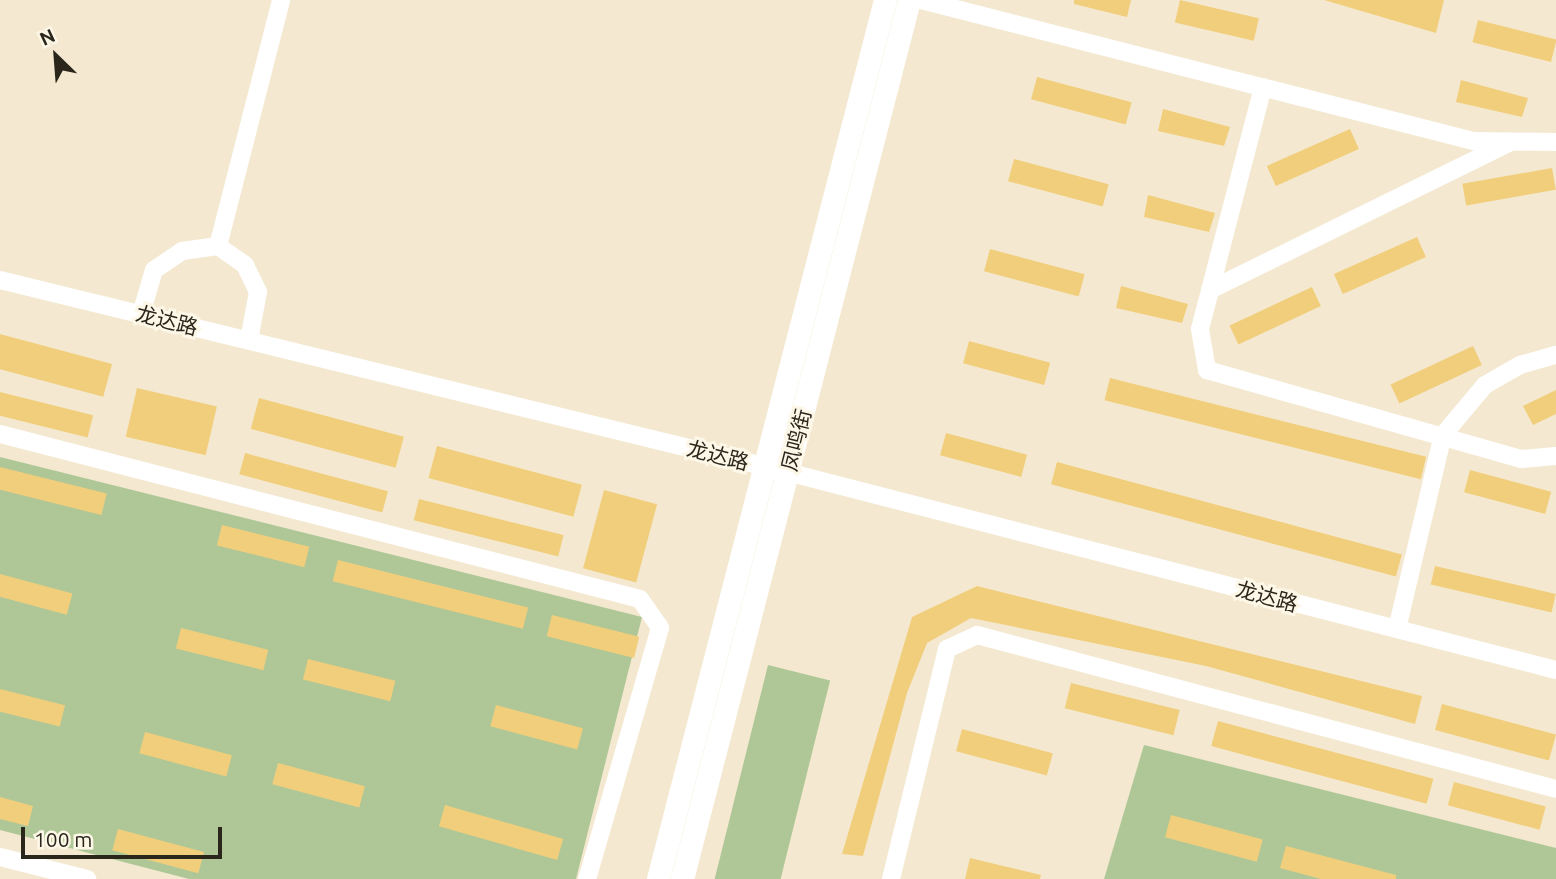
<!DOCTYPE html>
<html>
<head>
<meta charset="utf-8">
<style>
	body { margin:0 }
	#map { position:relative; width:1556px; height:879px; overflow:hidden; background:#f4e9d0; font-family:Ubuntu,"Noto Sans SC",sans-serif }
	div>[style] { position:absolute }
	[style*='--x'] { left:calc(var(--x)*1px); top:calc(var(--y)*1px); width:calc(var(--w)*1px); rotate:calc(var(--a)*1deg) }
	.green>* { inset:0; background:#afc796; transform-origin:0 0 }
	.building>* { inset:0; background:#f1ce7c; transform-origin:0 0 }
	.minor>* { height:18px; margin:-9px; padding:0 9px; transform-origin:9px; border-radius:9px; background:#fff }
	.major>* { height:23px; margin:-11.5px; padding:0 11.5px; transform-origin:11.5px; border-radius:11.5px; background:#fff }
	span { translate:-50% -50%; white-space:nowrap; text-align:center; line-height:1.15; -webkit-text-stroke:6px #fdf7e7; paint-order:stroke }
	.street-label { font-size:21px; color:#2a261c }
	.north { position:absolute; left:21px; top:21px; width:70px; height:70px; -webkit-text-stroke:5px #fdf7e7; paint-order:stroke; rotate:335deg; font-size:19px; font-weight:700; line-height:28px; text-align:center; color:#2a261c }
	.north::after { content:''; display:block; margin:auto; width:24px; height:32px; background:#2a261c; clip-path:polygon(50% 0,100% 100%,50% 72%,0 100%) }
	.scale { position:absolute; left:21px; top:827px; width:201px; height:32px; box-sizing:border-box; border:4px solid #2a261c; border-top:0; padding-left:9px; font-size:21px; line-height:24px; white-space:nowrap; color:#2a261c; -webkit-text-stroke:5px #fdf7e7; paint-order:stroke }
</style>
</head>
<body>
<div id="map">
	<div class="green">
		<div style="clip-path:polygon(0 457px,642px 617px,576px 879px,189px 879px,0 830px)"></div>
		<div style="left:768px;top:665px;width:64px;height:221px;rotate:14deg"></div>
		<div style="clip-path:polygon(1144px 745px,1556px 848px,1556px 879px,1104px 879px)"></div>
	</div>
	<div class="building">
		<div style="clip-path:polygon(1074px 0,1131px 0,1127px 17px,1074px 4px)"></div>
		<div style="left:1180px;top:0;width:81px;height:23px;rotate:13deg"></div>
		<div style="clip-path:polygon(1324px 0,1444px 0,1436px 33px)"></div>
		<div style="left:1478px;top:20px;width:81px;height:23px;rotate:14deg"></div>
		<div style="left:1037px;top:77px;width:98px;height:23px;rotate:15deg"></div>
		<div style="clip-path:polygon(1461px 80px,1528px 98px,1522px 117px,1456px 102px)"></div>
		<div style="clip-path:polygon(1163px 109px,1230px 127px,1224px 146px,1158px 131px)"></div>
		<div style="left:1350px;top:129px;width:22px;height:91px;rotate:66deg"></div>
		<div style="left:1014px;top:159px;width:98px;height:23px;rotate:15deg"></div>
		<div style="left:1552px;top:168px;width:22px;height:91px;rotate:80deg"></div>
		<div style="clip-path:polygon(1148px 195px,1215px 213px,1209px 232px,1144px 217px)"></div>
		<div style="left:1417px;top:237px;width:22px;height:91px;rotate:66deg"></div>
		<div style="left:990px;top:249px;width:98px;height:23px;rotate:15deg"></div>
		<div style="clip-path:polygon(1121px 286px,1188px 304px,1182px 323px,1116px 308px)"></div>
		<div style="left:1312px;top:287px;width:21px;height:91px;rotate:65deg"></div>
		<div style="left:0;top:334px;width:116px;height:34px;rotate:15deg"></div>
		<div style="left:969px;top:341px;width:84px;height:23px;rotate:15deg"></div>
		<div style="left:1473px;top:346px;width:21px;height:91px;rotate:65deg"></div>
		<div style="left:1110px;top:378px;width:326px;height:23px;rotate:14deg"></div>
		<div style="left:137px;top:388px;width:82px;height:50px;rotate:13deg"></div>
		<div style="clip-path:polygon(1556px 390px,1556px 414px,1533px 425px,1523px 406px)"></div>
		<div style="left:0;top:392px;width:96px;height:23px;rotate:14deg"></div>
		<div style="left:259px;top:398px;width:150px;height:32px;rotate:15deg"></div>
		<div style="left:946px;top:433px;width:84px;height:23px;rotate:15deg"></div>
		<div style="left:437px;top:446px;width:150px;height:33px;rotate:15deg"></div>
		<div style="left:245px;top:453px;width:148px;height:22px;rotate:15deg"></div>
		<div style="left:1057px;top:462px;width:357px;height:23px;rotate:15deg"></div>
		<div style="left:0;top:467px;width:110px;height:22px;rotate:14deg"></div>
		<div style="left:1470px;top:470px;width:84px;height:23px;rotate:15deg"></div>
		<div style="left:604px;top:490px;width:55px;height:81px;rotate:15deg"></div>
		<div style="left:419px;top:499px;width:149px;height:22px;rotate:14deg"></div>
		<div style="left:222px;top:525px;width:90px;height:21px;rotate:14deg"></div>
		<div style="left:338px;top:560px;width:196px;height:22px;rotate:14deg"></div>
		<div style="left:1435px;top:566px;width:124px;height:19px;rotate:13deg"></div>
		<div style="left:0;top:574px;width:75px;height:22px;rotate:15deg"></div>
		<div style="clip-path:polygon(977px 586px,1422px 696px,1415px 724px,1206px 666px,971px 618px,927px 643px,907px 693px,863px 856px,842px 854px,912px 617px)"></div>
		<div style="left:552px;top:615px;width:90px;height:22px;rotate:14deg"></div>
		<div style="left:181px;top:628px;width:90px;height:21px;rotate:14deg"></div>
		<div style="left:308px;top:659px;width:90px;height:21px;rotate:14deg"></div>
		<div style="left:1071px;top:683px;width:112px;height:26px;rotate:14deg"></div>
		<div style="left:0;top:689px;width:67px;height:22px;rotate:14deg"></div>
		<div style="left:1442px;top:704px;width:118px;height:27px;rotate:15deg"></div>
		<div style="left:496px;top:705px;width:90px;height:22px;rotate:15deg"></div>
		<div style="left:1218px;top:721px;width:223px;height:26px;rotate:15deg"></div>
		<div style="left:962px;top:729px;width:94px;height:23px;rotate:15deg"></div>
		<div style="left:145px;top:732px;width:90px;height:22px;rotate:15deg"></div>
		<div style="left:278px;top:763px;width:90px;height:22px;rotate:15deg"></div>
		<div style="left:1454px;top:782px;width:95px;height:24px;rotate:15deg"></div>
		<div style="clip-path:polygon(0 797px,33px 806px,28px 826px,0 819px)"></div>
		<div style="left:445px;top:805px;width:123px;height:22px;rotate:16deg"></div>
		<div style="left:1171px;top:815px;width:95px;height:23px;rotate:15deg"></div>
		<div style="left:118px;top:829px;width:89px;height:22px;rotate:15deg"></div>
		<div style="clip-path:polygon(1286px 846px,1396px 875px,1396px 879px,1321px 879px,1280px 868px)"></div>
		<div style="clip-path:polygon(970px 858px,1041px 875px,1040px 879px,965px 879px)"></div>
	</div>
	<div class="minor">
		<div style="--x:921;--y:0;--w:570;--a:14.33"></div>
		<div style="--x:1473;--y:141;--w:83;--a:0.7"></div>
		<div style="--x:1263;--y:87;--w:250;--a:104.6"></div>
		<div style="--x:1200;--y:329;--w:42;--a:80.3"></div>
		<div style="--x:1207;--y:370;--w:327;--a:15.8"></div>
		<div style="--x:1522;--y:459;--w:34;--a:-5"></div>
		<div style="--x:218;--y:246;--w:254;--a:-75.6"></div>
		<div style="--x:0;--y:280;--w:810;--a:13.71"></div>
		<div style="--x:787;--y:472;--w:794;--a:14.44"></div>
		<div style="--x:1210;--y:290;--w:333;--a:-26.2"></div>
		<div style="--x:141;--y:314;--w:46;--a:-73.5"></div>
		<div style="--x:154;--y:270;--w:34;--a:-34"></div>
		<div style="--x:182;--y:251;--w:36;--a:-8"></div>
		<div style="--x:218;--y:246;--w:33;--a:35"></div>
		<div style="--x:245;--y:265;--w:30;--a:64"></div>
		<div style="--x:258;--y:292;--w:49;--a:100.6"></div>
		<div style="--x:0;--y:434;--w:661;--a:14.46"></div>
		<div style="--x:640;--y:599;--w:35;--a:55"></div>
		<div style="--x:660;--y:628;--w:261;--a:106.2"></div>
		<div style="--x:1397;--y:629;--w:199;--a:-76.7"></div>
		<div style="--x:1443;--y:435;--w:65;--a:-50"></div>
		<div style="--x:1485;--y:385;--w:40;--a:-29.7"></div>
		<div style="--x:1520;--y:365;--w:37;--a:-16"></div>
		<div style="--x:0;--y:857;--w:90;--a:14.2"></div>
		<div style="--x:891;--y:879;--w:237;--a:-76.3"></div>
		<div style="--x:947;--y:649;--w:33;--a:-25"></div>
		<div style="--x:977;--y:635;--w:599;--a:14.89"></div>
	</div>
	<div class="major">
		<div style="--x:658;--y:879;--w:908;--a:-75.52"></div>
		<div style="--x:682;--y:879;--w:908;--a:-75.52"></div>
	</div>
	<div class="street-label">
		<span style="left:167px;top:320px;rotate:14deg">龙达路</span>
		<span style="left:796px;top:440px;rotate:-76deg">凤鸣街</span>
		<span style="left:718px;top:455px;rotate:14deg">龙达路</span>
		<span style="left:1267px;top:596px;rotate:15deg">龙达路</span>
	</div>
	<div class="north">N</div>
	<div class="scale">100 m</div>
</div>
</body>
</html>
